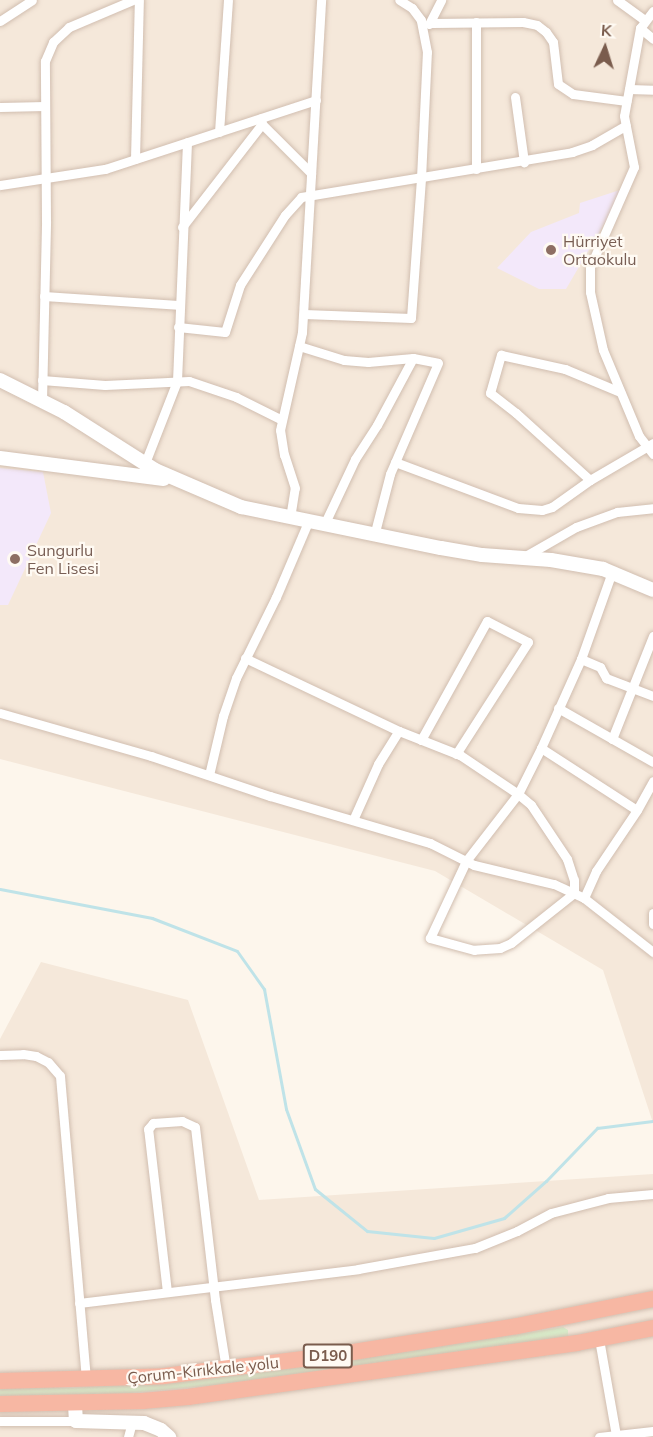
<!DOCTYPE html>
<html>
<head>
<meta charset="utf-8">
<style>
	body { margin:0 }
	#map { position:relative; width:653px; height:1437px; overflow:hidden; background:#fdf6ec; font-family:Mulish,sans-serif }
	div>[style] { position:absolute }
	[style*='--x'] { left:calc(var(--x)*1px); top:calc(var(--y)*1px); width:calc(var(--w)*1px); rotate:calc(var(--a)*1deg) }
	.residential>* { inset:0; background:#f5e8da }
	.education>* { inset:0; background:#f3e8fa }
	.green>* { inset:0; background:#d8ecc9 }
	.stream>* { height:3px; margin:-1.5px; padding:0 1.5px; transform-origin:1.5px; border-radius:1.5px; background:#bfe3e8 }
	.roads { filter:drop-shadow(0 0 2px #d1beb0) drop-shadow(0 0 2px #d1beb0) }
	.street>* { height:9px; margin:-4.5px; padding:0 4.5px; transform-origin:4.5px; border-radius:4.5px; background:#fff }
	.secondary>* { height:14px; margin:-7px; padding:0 7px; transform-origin:7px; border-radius:7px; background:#fff }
	.highway>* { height:16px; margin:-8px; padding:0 8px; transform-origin:8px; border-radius:8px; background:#f7b7a3 }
	.dots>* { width:16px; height:16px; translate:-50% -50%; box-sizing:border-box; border:3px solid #fffaf3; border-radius:50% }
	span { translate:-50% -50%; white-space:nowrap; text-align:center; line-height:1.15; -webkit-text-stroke:4.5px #fffaf3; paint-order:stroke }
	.shield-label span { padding:2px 4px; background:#fffaf3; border:2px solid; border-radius:4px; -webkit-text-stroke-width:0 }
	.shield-label { font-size:15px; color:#7a5c4d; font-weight:700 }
	.education-label { font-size:16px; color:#785e54 }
	.left { translate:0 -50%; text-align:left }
	.street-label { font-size:16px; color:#7a5c4d }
	.north { position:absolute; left:575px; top:18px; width:60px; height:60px; -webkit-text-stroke:4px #fffaf3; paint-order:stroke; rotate:4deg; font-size:16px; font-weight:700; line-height:24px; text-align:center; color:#7a5c4d }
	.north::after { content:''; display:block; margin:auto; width:21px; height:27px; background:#7a5c4d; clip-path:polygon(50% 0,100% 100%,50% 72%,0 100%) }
</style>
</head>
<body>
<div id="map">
	<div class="residential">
		<div style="clip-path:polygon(0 0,653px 0,653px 1123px,603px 970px,435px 871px,0 759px)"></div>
		<div style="clip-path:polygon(41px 962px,188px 1000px,259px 1200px,653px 1174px,653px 1437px,0 1437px,0 1039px)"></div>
	</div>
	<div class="education">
		<div style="clip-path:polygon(620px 190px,617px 202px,566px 289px,539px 289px,497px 268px,531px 232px,579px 213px,580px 203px)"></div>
		<div style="clip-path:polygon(0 468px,43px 472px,51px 513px,8px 605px,0 605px)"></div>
	</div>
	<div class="green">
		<div style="clip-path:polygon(563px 1327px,568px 1330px,568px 1337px,216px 1385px,108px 1395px,0 1396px,0 1387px,72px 1388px,180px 1381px,392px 1354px)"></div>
	</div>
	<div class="stream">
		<div style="--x:0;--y:889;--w:155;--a:10.8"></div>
		<div style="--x:152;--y:918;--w:91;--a:21.2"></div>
		<div style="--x:237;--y:951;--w:47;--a:54.6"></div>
		<div style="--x:264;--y:989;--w:122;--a:79.6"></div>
		<div style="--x:286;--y:1109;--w:85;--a:70.1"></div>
		<div style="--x:315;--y:1189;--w:67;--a:38.9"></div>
		<div style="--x:367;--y:1231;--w:67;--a:6"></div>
		<div style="--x:434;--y:1238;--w:73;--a:-15.9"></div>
		<div style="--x:504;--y:1218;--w:56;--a:-41.4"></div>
		<div style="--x:546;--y:1181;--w:74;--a:-46.1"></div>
		<div style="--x:597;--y:1128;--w:56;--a:-7.1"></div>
	</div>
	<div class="roads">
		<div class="street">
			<div style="--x:617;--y:0;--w:34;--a:36"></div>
			<div style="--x:653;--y:11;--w:21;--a:127"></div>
			<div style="--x:640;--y:28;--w:89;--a:100.3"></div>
			<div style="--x:624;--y:116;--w:52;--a:78.9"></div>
			<div style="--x:634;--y:167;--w:109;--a:113.7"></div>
			<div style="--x:590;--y:267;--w:25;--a:90"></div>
			<div style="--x:590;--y:292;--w:59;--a:77.4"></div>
			<div style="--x:603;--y:350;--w:93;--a:67.3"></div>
			<div style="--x:639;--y:436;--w:23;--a:52"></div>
			<div style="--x:0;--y:21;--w:38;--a:-33"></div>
			<div style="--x:432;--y:23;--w:91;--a:-0.6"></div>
			<div style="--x:523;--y:22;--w:14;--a:12"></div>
			<div style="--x:537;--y:25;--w:11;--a:38"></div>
			<div style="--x:546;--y:32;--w:12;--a:55"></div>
			<div style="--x:553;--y:42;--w:42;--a:83.2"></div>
			<div style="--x:558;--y:84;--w:18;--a:34"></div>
			<div style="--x:573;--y:94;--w:54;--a:7.4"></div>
			<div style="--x:429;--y:24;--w:27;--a:-63"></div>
			<div style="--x:640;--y:28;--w:17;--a:40"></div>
			<div style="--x:629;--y:89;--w:24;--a:2"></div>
			<div style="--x:515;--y:97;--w:66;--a:82.1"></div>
			<div style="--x:0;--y:107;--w:45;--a:-1.3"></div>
			<div style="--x:262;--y:124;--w:69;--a:45"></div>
			<div style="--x:219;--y:132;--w:132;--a:-86.1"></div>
			<div style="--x:135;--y:159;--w:159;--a:-88.6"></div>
			<div style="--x:476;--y:169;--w:147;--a:-90"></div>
			<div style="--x:0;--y:185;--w:106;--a:-8.7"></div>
			<div style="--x:105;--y:169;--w:222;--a:-18.1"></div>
			<div style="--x:182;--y:227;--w:130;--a:-52.2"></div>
			<div style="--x:262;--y:124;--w:6;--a:-99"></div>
			<div style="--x:44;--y:296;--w:134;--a:3.8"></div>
			<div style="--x:304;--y:314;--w:107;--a:2.1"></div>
			<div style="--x:411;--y:318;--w:140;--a:-85.9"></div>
			<div style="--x:421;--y:178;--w:126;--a:-87.3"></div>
			<div style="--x:427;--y:52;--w:33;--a:-101"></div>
			<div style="--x:421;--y:20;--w:15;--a:-127"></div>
			<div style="--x:412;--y:8;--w:15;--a:-148"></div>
			<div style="--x:178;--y:327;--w:47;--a:6.1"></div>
			<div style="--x:225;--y:332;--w:49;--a:-72.3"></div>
			<div style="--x:240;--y:285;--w:83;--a:-57.3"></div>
			<div style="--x:285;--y:215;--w:24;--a:-48"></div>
			<div style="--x:301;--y:197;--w:275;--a:-9.4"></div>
			<div style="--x:572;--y:152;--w:21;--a:-19"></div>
			<div style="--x:592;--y:145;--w:39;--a:-30"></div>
			<div style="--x:299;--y:346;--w:47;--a:17.3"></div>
			<div style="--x:344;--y:360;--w:24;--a:5"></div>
			<div style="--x:368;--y:362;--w:45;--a:-5.1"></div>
			<div style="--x:413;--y:358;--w:25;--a:11"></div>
			<div style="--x:438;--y:363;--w:121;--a:113.4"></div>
			<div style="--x:390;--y:474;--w:64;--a:104.5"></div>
			<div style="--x:42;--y:380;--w:63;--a:4.5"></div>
			<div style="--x:105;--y:385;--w:84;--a:-2.7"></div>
			<div style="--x:189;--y:381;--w:50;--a:18.8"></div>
			<div style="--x:236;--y:397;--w:51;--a:26.6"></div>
			<div style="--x:42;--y:401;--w:180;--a:-88.7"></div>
			<div style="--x:46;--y:221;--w:160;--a:-90.4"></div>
			<div style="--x:45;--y:61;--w:21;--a:-67"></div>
			<div style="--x:53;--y:42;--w:22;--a:-43"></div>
			<div style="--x:69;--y:27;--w:69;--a:-22.9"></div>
			<div style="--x:395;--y:462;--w:131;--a:20.5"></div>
			<div style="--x:518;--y:508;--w:24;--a:5"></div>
			<div style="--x:542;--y:510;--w:10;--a:-17"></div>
			<div style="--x:552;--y:507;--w:47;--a:-35.4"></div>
			<div style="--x:590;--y:480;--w:73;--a:-30.4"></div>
			<div style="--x:145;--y:463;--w:88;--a:-68.7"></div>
			<div style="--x:177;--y:381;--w:239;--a:-87.6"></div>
			<div style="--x:590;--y:480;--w:100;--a:-137.8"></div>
			<div style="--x:516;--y:413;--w:33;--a:-142"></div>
			<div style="--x:490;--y:393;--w:40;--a:-74"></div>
			<div style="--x:501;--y:355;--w:66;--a:12.3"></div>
			<div style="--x:565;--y:369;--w:60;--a:22.7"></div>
			<div style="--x:290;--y:518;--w:30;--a:-81"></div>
			<div style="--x:295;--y:488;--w:35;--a:-108"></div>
			<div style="--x:284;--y:455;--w:25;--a:-99"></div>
			<div style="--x:280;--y:430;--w:100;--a:-77.3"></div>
			<div style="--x:302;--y:332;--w:333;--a:-86.7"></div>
			<div style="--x:324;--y:525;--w:73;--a:-64.8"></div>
			<div style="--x:355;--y:459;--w:40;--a:-57.1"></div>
			<div style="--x:377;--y:425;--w:76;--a:-61.8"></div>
			<div style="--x:522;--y:558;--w:62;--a:-29.9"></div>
			<div style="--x:576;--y:527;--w:44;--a:-20.1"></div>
			<div style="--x:617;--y:512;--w:36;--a:-6"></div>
			<div style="--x:245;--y:658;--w:170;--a:25.4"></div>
			<div style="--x:581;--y:659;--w:21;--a:23"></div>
			<div style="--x:600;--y:667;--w:13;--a:61"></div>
			<div style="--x:606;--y:678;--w:50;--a:21"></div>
			<div style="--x:558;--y:708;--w:109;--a:29.6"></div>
			<div style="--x:0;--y:713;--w:157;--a:15.9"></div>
			<div style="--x:151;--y:756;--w:126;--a:18.6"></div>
			<div style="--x:270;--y:796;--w:167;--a:16.4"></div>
			<div style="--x:430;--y:843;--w:49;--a:26.6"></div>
			<div style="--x:474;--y:865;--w:82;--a:13.4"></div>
			<div style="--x:554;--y:884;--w:33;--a:25"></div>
			<div style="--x:584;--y:898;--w:88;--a:38"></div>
			<div style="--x:612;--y:739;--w:111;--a:-68.3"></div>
			<div style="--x:421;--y:740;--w:136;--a:-61"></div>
			<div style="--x:487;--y:621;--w:46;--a:27.1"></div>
			<div style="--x:528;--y:642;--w:133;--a:122.7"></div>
			<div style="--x:541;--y:748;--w:114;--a:32.9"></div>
			<div style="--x:637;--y:810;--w:33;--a:-61"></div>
			<div style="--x:209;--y:775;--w:61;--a:-76.7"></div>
			<div style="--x:223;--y:716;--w:40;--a:-71.1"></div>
			<div style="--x:236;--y:678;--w:90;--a:-63.7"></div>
			<div style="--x:276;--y:597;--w:82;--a:-66.9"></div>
			<div style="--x:353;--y:820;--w:61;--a:-65.9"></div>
			<div style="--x:378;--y:764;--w:39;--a:-58"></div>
			<div style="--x:399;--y:731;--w:66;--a:21.5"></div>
			<div style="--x:460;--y:755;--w:70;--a:33.9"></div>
			<div style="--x:518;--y:794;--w:17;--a:40"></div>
			<div style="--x:531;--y:805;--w:65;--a:56.3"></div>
			<div style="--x:567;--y:859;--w:22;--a:72"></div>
			<div style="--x:574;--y:880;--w:13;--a:90"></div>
			<div style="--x:574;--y:893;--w:80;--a:141.6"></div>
			<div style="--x:511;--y:943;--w:12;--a:156"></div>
			<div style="--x:500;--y:948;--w:26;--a:176"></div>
			<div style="--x:474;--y:950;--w:46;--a:-164.7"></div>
			<div style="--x:430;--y:938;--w:85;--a:-64.9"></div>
			<div style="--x:466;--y:861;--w:85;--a:-52.2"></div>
			<div style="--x:518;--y:794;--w:51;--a:-63.4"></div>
			<div style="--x:541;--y:748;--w:98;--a:-65.8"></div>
			<div style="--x:581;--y:659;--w:92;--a:-70.4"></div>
			<div style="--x:584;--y:898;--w:30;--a:-66"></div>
			<div style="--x:596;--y:871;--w:73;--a:-56.1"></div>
			<div style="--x:653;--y:913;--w:11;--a:90"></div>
			<div style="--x:0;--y:1055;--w:23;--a:-2"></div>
			<div style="--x:23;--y:1054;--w:13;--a:9"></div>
			<div style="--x:36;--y:1056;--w:13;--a:27"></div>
			<div style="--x:48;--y:1062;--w:18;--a:49"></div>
			<div style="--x:60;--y:1076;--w:305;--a:85.1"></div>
			<div style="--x:167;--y:1292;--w:164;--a:-96.6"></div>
			<div style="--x:148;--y:1129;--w:8;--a:-50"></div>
			<div style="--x:153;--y:1123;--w:29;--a:-4"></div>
			<div style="--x:182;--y:1121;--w:14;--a:25"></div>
			<div style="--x:195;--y:1127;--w:174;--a:83.4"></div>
			<div style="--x:215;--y:1300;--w:70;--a:80.9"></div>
			<div style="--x:79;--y:1303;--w:281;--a:-6.9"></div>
			<div style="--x:358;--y:1269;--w:119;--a:-10.2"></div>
			<div style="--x:475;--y:1248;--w:45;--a:-22"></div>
			<div style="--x:517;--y:1231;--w:38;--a:-28"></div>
			<div style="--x:551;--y:1213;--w:59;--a:-14.7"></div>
			<div style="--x:608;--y:1198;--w:45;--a:-5.1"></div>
			<div style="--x:599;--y:1339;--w:97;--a:80"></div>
			<div style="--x:0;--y:1421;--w:76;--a:0"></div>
			<div style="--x:128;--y:1437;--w:16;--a:-75"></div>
			<div style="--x:599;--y:1437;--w:54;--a:-6.3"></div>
		</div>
		<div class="secondary">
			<div style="--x:0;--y:380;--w:72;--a:26.6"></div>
			<div style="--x:64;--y:412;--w:108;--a:32.5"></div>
			<div style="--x:155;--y:470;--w:94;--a:23.3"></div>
			<div style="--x:241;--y:507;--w:204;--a:11.6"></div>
			<div style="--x:441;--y:548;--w:42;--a:9.7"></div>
			<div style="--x:482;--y:555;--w:69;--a:4.1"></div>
			<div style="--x:551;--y:560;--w:53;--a:9.8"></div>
			<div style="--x:603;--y:569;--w:54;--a:22.8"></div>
			<div style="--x:0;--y:458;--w:165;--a:7.3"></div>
			<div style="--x:75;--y:1404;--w:17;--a:87"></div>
			<div style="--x:76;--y:1421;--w:68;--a:1.7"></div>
			<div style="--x:144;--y:1423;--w:18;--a:22"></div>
			<div style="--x:161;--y:1430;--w:11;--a:41"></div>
		</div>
		<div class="highway">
			<div style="--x:0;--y:1381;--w:164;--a:-1.7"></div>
			<div style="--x:164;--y:1376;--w:165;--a:-7"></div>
			<div style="--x:328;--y:1356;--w:191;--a:-9"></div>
			<div style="--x:517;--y:1326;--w:139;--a:-11.2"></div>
			<div style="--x:0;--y:1404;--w:142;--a:-1.2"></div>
			<div style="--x:142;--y:1401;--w:46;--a:-5"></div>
			<div style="--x:188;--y:1397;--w:393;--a:-7.9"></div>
			<div style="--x:577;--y:1343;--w:77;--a:-11.2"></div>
		</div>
	</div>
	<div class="dots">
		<div style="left:551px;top:250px;background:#8d6e63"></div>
		<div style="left:15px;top:559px;background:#8d6e63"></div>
	</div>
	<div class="shield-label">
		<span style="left:328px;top:1356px">D190</span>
	</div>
	<div class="education-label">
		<span class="left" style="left:563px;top:250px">Hürriyet<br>Ortaokulu</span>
		<span class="left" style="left:27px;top:559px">Sungurlu<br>Fen Lisesi</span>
	</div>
	<div class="street-label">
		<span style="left:203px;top:1370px;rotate:-6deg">Çorum-Kırıkkale yolu</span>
	</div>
	<div class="north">K</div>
</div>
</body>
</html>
